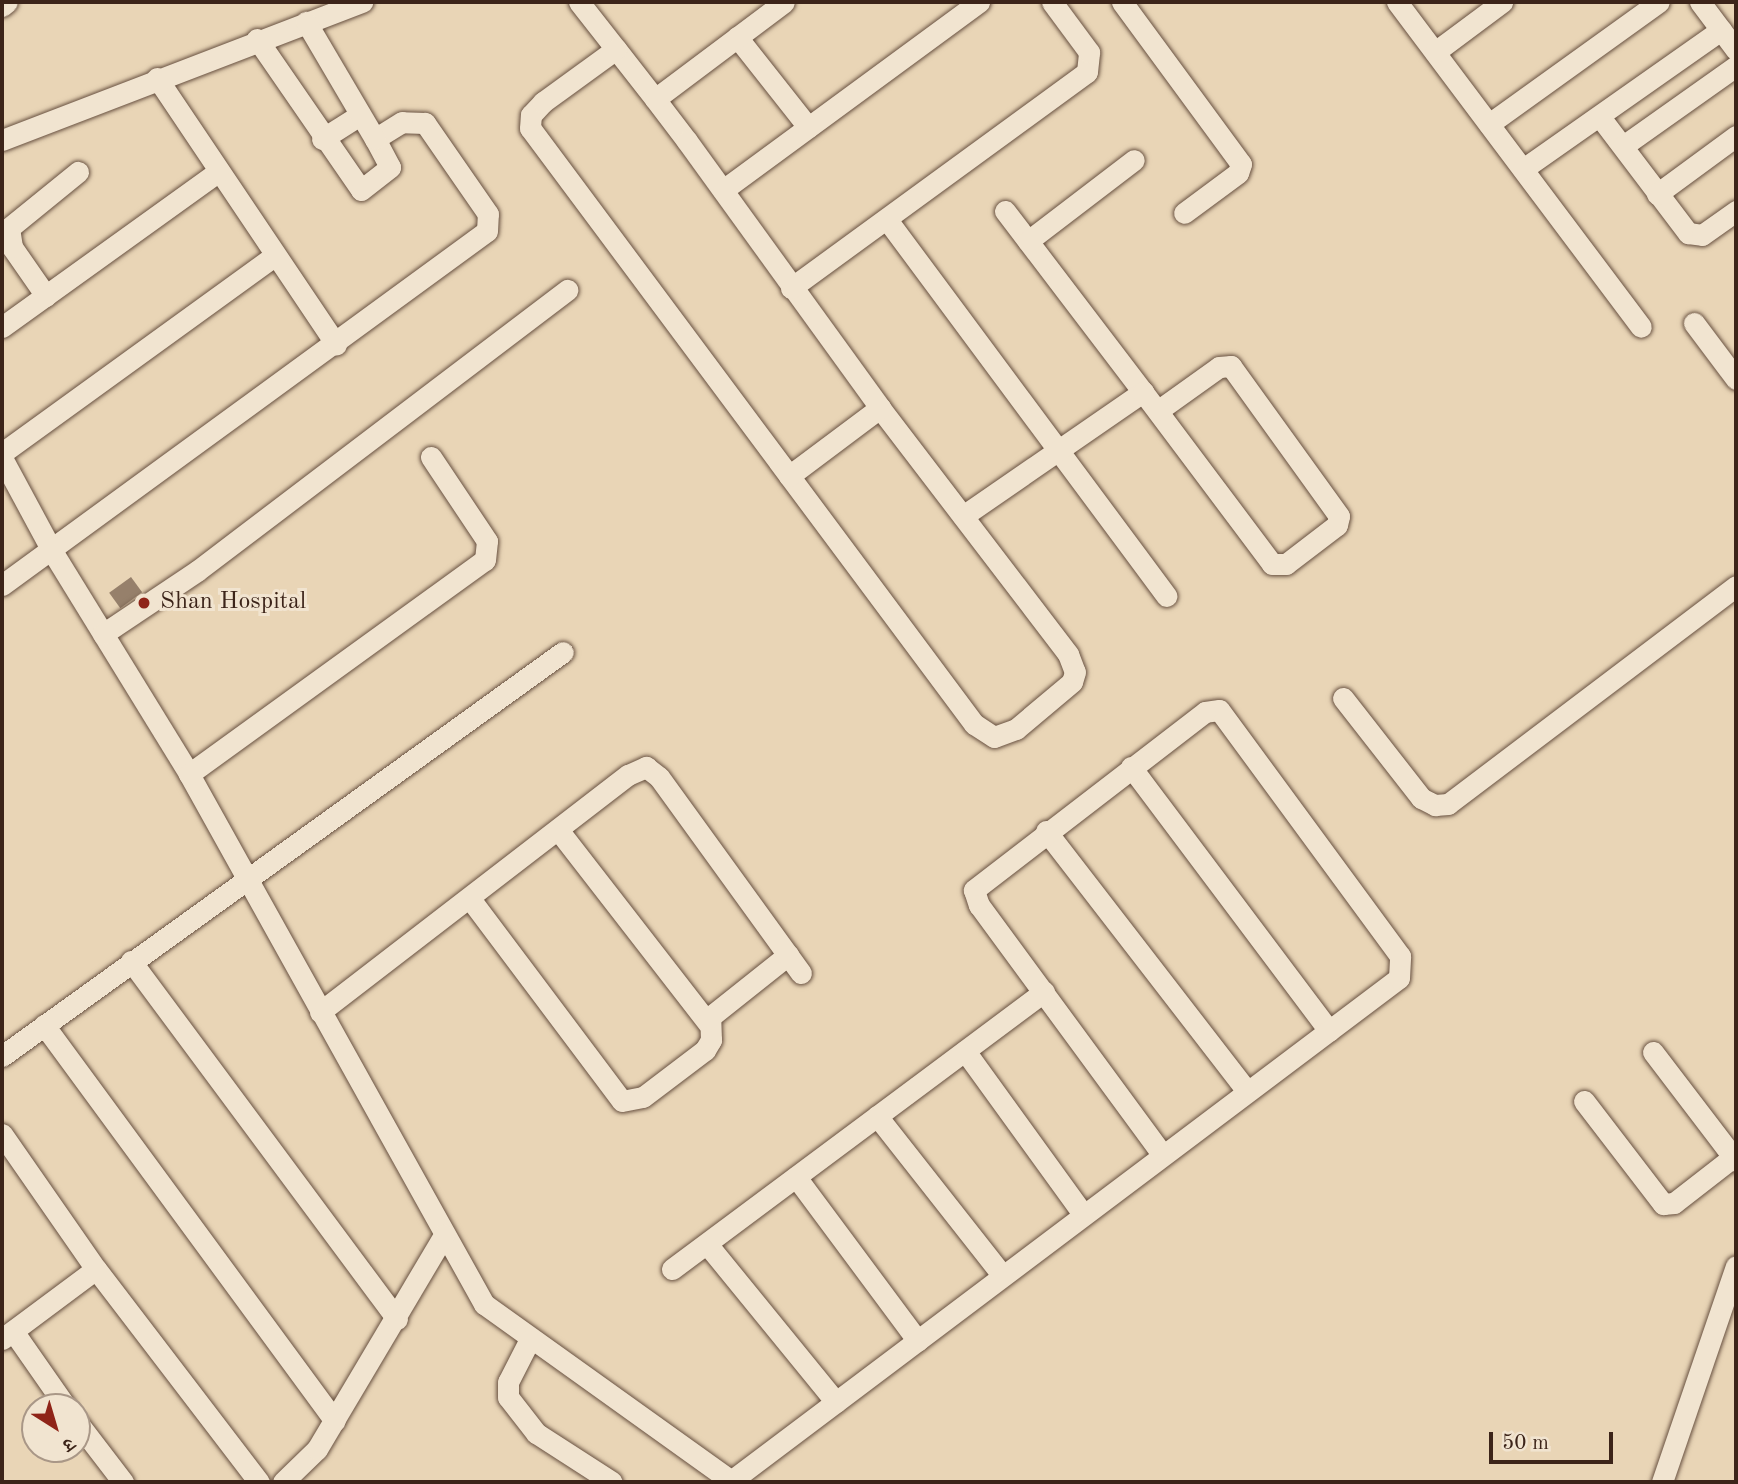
<!DOCTYPE html>
<html>
<head>
<meta charset="utf-8">
<style>
	body { margin:0 }
	#map { position:relative; width:1738px; height:1484px; overflow:hidden; background:#e9d5b6; font-family:"Old Standard TT","Noto Serif Devanagari",serif }
	div>[style] { position:absolute }
	[style*='--x'] { left:calc(var(--x)*1px); top:calc(var(--y)*1px); width:calc(var(--w)*1px); rotate:calc(var(--a)*1deg) }
	.building>* { inset:0; background:#96806b; transform-origin:0 0 }
	.roads { filter:drop-shadow(0 0 2px #675040) drop-shadow(0 0 2px #675040) }
	.minor>* { height:21px; margin:-10.5px; padding:0 10.5px; transform-origin:10.5px; border-radius:10.5px; background:#f1e4d0 }
	.dots>* { width:19px; height:19px; translate:-50% -50%; box-sizing:border-box; border:4px solid #f1e4d0; border-radius:50% }
	span { translate:-50% -50%; white-space:nowrap; text-align:center; line-height:1.15; -webkit-text-stroke:6px #f1e4d0; paint-order:stroke }
	.poi-label { font-size:24px; color:#3c2419 }
	.left { translate:0 -50%; text-align:left }
	.frame { position:absolute; inset:0; border:4px solid #3c2419; pointer-events:none }
	.north { position:absolute; left:21px; top:1393px; width:70px; height:70px; box-sizing:border-box; background:#f1e4d0; border:2px solid #a99787; border-radius:50%; rotate:143deg; font-size:19px; font-weight:700; line-height:28px; text-align:center; color:#3c2419 }
	.north::after { content:''; display:block; margin:auto; width:24px; height:32px; background:#8f2418; clip-path:polygon(50% 0,100% 100%,50% 72%,0 100%) }
	.scale { position:absolute; left:1489px; top:1432px; width:124px; height:32px; box-sizing:border-box; border:4px solid #3c2419; border-top:0; padding-left:9px; font-size:21px; line-height:24px; white-space:nowrap; color:#3c2419; -webkit-text-stroke:5px #f1e4d0; paint-order:stroke }
</style>
</head>
<body>
<div id="map">
	<div class="building">
		<div style="left:131px;top:577px;width:19px;height:27px;rotate:54deg"></div>
	</div>
	<div class="roads">
		<div class="minor">
			<div style="--x:579;--y:2;--w:60;--a:51.8"></div>
			<div style="--x:616;--y:49;--w:63;--a:52"></div>
			<div style="--x:655;--y:99;--w:53;--a:52.7"></div>
			<div style="--x:687;--y:141;--w:329;--a:54.1"></div>
			<div style="--x:880;--y:408;--w:310;--a:52.6"></div>
			<div style="--x:1068;--y:654;--w:19;--a:69"></div>
			<div style="--x:1075;--y:672;--w:10;--a:107"></div>
			<div style="--x:1072;--y:682;--w:73;--a:140"></div>
			<div style="--x:1016;--y:729;--w:23;--a:160"></div>
			<div style="--x:994;--y:737;--w:24;--a:-147"></div>
			<div style="--x:974;--y:724;--w:743;--a:-126.68"></div>
			<div style="--x:530;--y:128;--w:13;--a:-86"></div>
			<div style="--x:531;--y:115;--w:18;--a:-47"></div>
			<div style="--x:543;--y:102;--w:90;--a:-36"></div>
			<div style="--x:1122;--y:2;--w:201;--a:53.7"></div>
			<div style="--x:1241;--y:164;--w:9;--a:108"></div>
			<div style="--x:1238;--y:173;--w:67;--a:143.5"></div>
			<div style="--x:1397;--y:2;--w:406;--a:53.1"></div>
			<div style="--x:1700;--y:2;--w:60;--a:53.1"></div>
			<div style="--x:2;--y:6;--w:6;--a:-39"></div>
			<div style="--x:737;--y:37;--w:115;--a:51.7"></div>
			<div style="--x:257;--y:39;--w:183;--a:55.4"></div>
			<div style="--x:361;--y:190;--w:37;--a:-38"></div>
			<div style="--x:390;--y:167;--w:32;--a:-118"></div>
			<div style="--x:1435;--y:52;--w:84;--a:-36.7"></div>
			<div style="--x:157;--y:78;--w:321;--a:56.1"></div>
			<div style="--x:655;--y:99;--w:161;--a:-36.9"></div>
			<div style="--x:1600;--y:117;--w:146;--a:52.8"></div>
			<div style="--x:1688;--y:233;--w:14;--a:8"></div>
			<div style="--x:1702;--y:235;--w:42;--a:-35.2"></div>
			<div style="--x:1489;--y:124;--w:209;--a:-35.7"></div>
			<div style="--x:322;--y:139;--w:45;--a:-32.3"></div>
			<div style="--x:2;--y:140;--w:386;--a:-21"></div>
			<div style="--x:1623;--y:146;--w:138;--a:-35.3"></div>
			<div style="--x:1523;--y:169;--w:242;--a:-35.1"></div>
			<div style="--x:723;--y:190;--w:318;--a:-36.3"></div>
			<div style="--x:1657;--y:194;--w:98;--a:-36.3"></div>
			<div style="--x:1005;--y:211;--w:228;--a:52.7"></div>
			<div style="--x:888;--y:221;--w:467;--a:53.4"></div>
			<div style="--x:1028;--y:241;--w:133;--a:-37.4"></div>
			<div style="--x:791;--y:288;--w:366;--a:-36.1"></div>
			<div style="--x:1087;--y:72;--w:20;--a:-84"></div>
			<div style="--x:1089;--y:52;--w:62;--a:-126.5"></div>
			<div style="--x:46;--y:296;--w:60;--a:-124.8"></div>
			<div style="--x:12;--y:247;--w:19;--a:-99"></div>
			<div style="--x:9;--y:228;--w:89;--a:-39.1"></div>
			<div style="--x:1694;--y:323;--w:70;--a:53.1"></div>
			<div style="--x:2;--y:327;--w:266;--a:-35.7"></div>
			<div style="--x:2;--y:453;--w:336;--a:-35.9"></div>
			<div style="--x:2;--y:458;--w:106;--a:61.7"></div>
			<div style="--x:52;--y:551;--w:262;--a:58.4"></div>
			<div style="--x:189;--y:774;--w:607;--a:60.9"></div>
			<div style="--x:484;--y:1304;--w:306;--a:35.6"></div>
			<div style="--x:789;--y:476;--w:114;--a:-36.8"></div>
			<div style="--x:963;--y:516;--w:219;--a:-34.6"></div>
			<div style="--x:1143;--y:392;--w:215;--a:53.1"></div>
			<div style="--x:1272;--y:564;--w:14;--a:0"></div>
			<div style="--x:1286;--y:564;--w:64;--a:-37.4"></div>
			<div style="--x:1337;--y:525;--w:9;--a:-77"></div>
			<div style="--x:1339;--y:516;--w:185;--a:-125.8"></div>
			<div style="--x:1231;--y:366;--w:12;--a:175"></div>
			<div style="--x:1219;--y:367;--w:74;--a:144.4"></div>
			<div style="--x:2;--y:585;--w:600;--a:-36.13"></div>
			<div style="--x:487;--y:231;--w:17;--a:-87"></div>
			<div style="--x:488;--y:214;--w:111;--a:-124.7"></div>
			<div style="--x:425;--y:123;--w:23;--a:-178"></div>
			<div style="--x:402;--y:122;--w:32;--a:148"></div>
			<div style="--x:375;--y:139;--w:136;--a:-120.5"></div>
			<div style="--x:103;--y:634;--w:113;--a:-33.8"></div>
			<div style="--x:197;--y:571;--w:465;--a:-37.2"></div>
			<div style="--x:1343;--y:698;--w:127;--a:52"></div>
			<div style="--x:1421;--y:798;--w:16;--a:27"></div>
			<div style="--x:1435;--y:805;--w:13;--a:-4"></div>
			<div style="--x:1448;--y:804;--w:361;--a:-37.1"></div>
			<div style="--x:1131;--y:767;--w:330;--a:53.1"></div>
			<div style="--x:189;--y:774;--w:365;--a:-35.9"></div>
			<div style="--x:485;--y:560;--w:19;--a:-84"></div>
			<div style="--x:487;--y:541;--w:101;--a:-123.7"></div>
			<div style="--x:559;--y:831;--w:243;--a:52.2"></div>
			<div style="--x:1046;--y:831;--w:329;--a:52.3"></div>
			<div style="--x:471;--y:900;--w:251;--a:53.1"></div>
			<div style="--x:622;--y:1101;--w:21;--a:-11"></div>
			<div style="--x:643;--y:1097;--w:78;--a:-37.2"></div>
			<div style="--x:705;--y:1050;--w:12;--a:-59"></div>
			<div style="--x:711;--y:1040;--w:23;--a:-92"></div>
			<div style="--x:710;--y:1017;--w:100;--a:-38.5"></div>
			<div style="--x:131;--y:961;--w:446;--a:53.4"></div>
			<div style="--x:320;--y:1012;--w:389;--a:-37.6"></div>
			<div style="--x:628;--y:775;--w:20;--a:-24"></div>
			<div style="--x:646;--y:767;--w:16;--a:38"></div>
			<div style="--x:659;--y:777;--w:242;--a:54.1"></div>
			<div style="--x:44;--y:1025;--w:491;--a:53.7"></div>
			<div style="--x:965;--y:1051;--w:201;--a:54.1"></div>
			<div style="--x:1653;--y:1052;--w:137;--a:52.7"></div>
			<div style="--x:2;--y:1056;--w:691;--a:-35.76"></div>
			<div style="--x:1584;--y:1101;--w:130;--a:52.5"></div>
			<div style="--x:1663;--y:1204;--w:11;--a:-5"></div>
			<div style="--x:1674;--y:1203;--w:75;--a:-37.9"></div>
			<div style="--x:877;--y:1116;--w:202;--a:51.8"></div>
			<div style="--x:2;--y:1134;--w:165;--a:55.2"></div>
			<div style="--x:96;--y:1269;--w:268;--a:52.6"></div>
			<div style="--x:796;--y:1177;--w:204;--a:53.4"></div>
			<div style="--x:707;--y:1244;--w:204;--a:50.8"></div>
			<div style="--x:672;--y:1269;--w:464;--a:-36.7"></div>
			<div style="--x:13;--y:1331;--w:93;--a:55.1"></div>
			<div style="--x:2;--y:1339;--w:117;--a:-36.7"></div>
			<div style="--x:529;--y:1341;--w:46;--a:117.1"></div>
			<div style="--x:508;--y:1382;--w:15;--a:90"></div>
			<div style="--x:508;--y:1397;--w:46;--a:52.1"></div>
			<div style="--x:536;--y:1433;--w:90;--a:32.8"></div>
			<div style="--x:77;--y:1422;--w:76;--a:52.5"></div>
			<div style="--x:731;--y:1481;--w:836;--a:-36.98"></div>
			<div style="--x:1399;--y:978;--w:22;--a:-87"></div>
			<div style="--x:1400;--y:956;--w:305;--a:-126.3"></div>
			<div style="--x:1219;--y:710;--w:14;--a:172"></div>
			<div style="--x:1205;--y:712;--w:292;--a:142.4"></div>
			<div style="--x:974;--y:890;--w:16;--a:72"></div>
			<div style="--x:979;--y:905;--w:309;--a:53.7"></div>
			<div style="--x:283;--y:1482;--w:47;--a:-44.1"></div>
			<div style="--x:317;--y:1449;--w:249;--a:-59.3"></div>
			<div style="--x:1662;--y:1482;--w:228;--a:-71.1"></div>
		</div>
	</div>
	<div class="dots">
		<div style="left:144px;top:603px;background:#8f2418"></div>
	</div>
	<div class="poi-label">
		<span class="left" style="left:160px;top:603px">Shan Hospital</span>
	</div>
	<div class="frame"></div>
	<div class="north">उ</div>
	<div class="scale">50 m</div>
</div>
</body>
</html>
